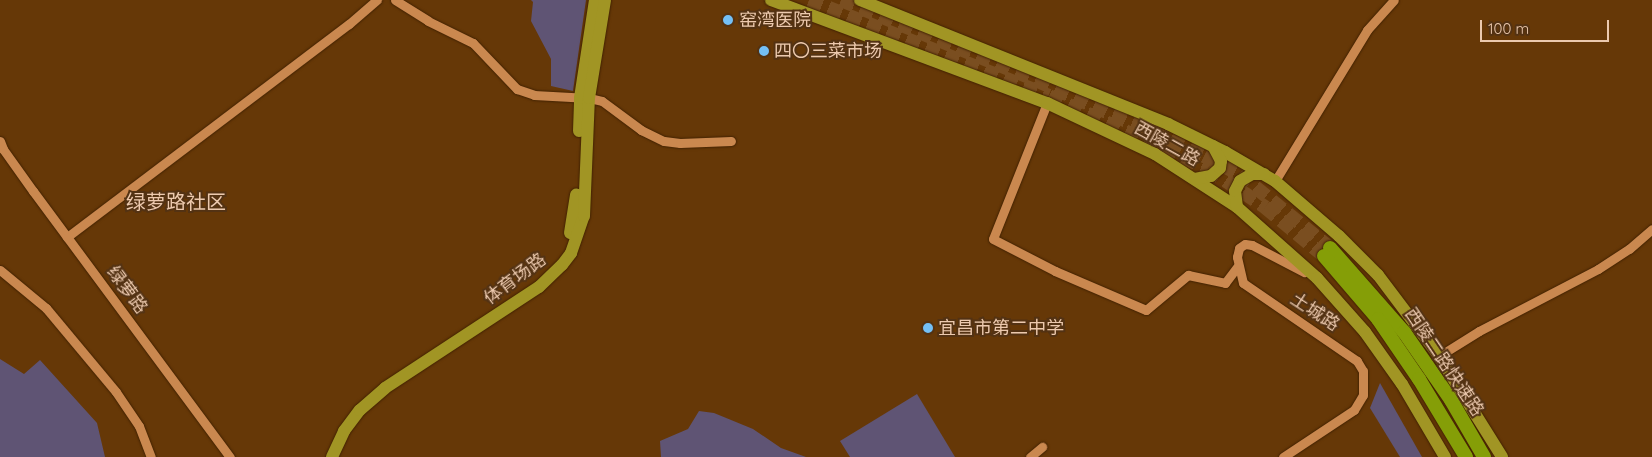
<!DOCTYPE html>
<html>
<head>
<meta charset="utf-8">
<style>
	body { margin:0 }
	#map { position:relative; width:1652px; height:457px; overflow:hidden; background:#663807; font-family:Quicksand,"Noto Sans SC",sans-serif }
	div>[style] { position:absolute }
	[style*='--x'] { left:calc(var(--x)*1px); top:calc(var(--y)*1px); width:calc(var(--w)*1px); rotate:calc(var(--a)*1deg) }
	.green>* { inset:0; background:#5f5474 }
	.highway-tunnel>* { height:14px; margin-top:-7px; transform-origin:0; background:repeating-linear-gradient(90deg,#7a4e20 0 14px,transparent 0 21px) }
	.roads { filter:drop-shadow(0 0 1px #422202) drop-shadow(0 0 1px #422202) }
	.minor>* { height:9px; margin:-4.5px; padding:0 4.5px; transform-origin:4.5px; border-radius:4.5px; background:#ca884f }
	.major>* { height:12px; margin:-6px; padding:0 6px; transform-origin:6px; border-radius:6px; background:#a19524 }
	.highway>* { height:14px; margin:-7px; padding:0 7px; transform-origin:7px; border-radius:7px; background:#859e07 }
	.dots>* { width:14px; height:14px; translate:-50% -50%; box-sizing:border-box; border:2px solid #533213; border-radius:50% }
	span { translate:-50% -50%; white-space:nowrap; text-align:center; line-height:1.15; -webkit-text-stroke:4px #533213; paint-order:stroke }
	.poi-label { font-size:18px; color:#ecc9ae }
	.left { translate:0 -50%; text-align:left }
	.street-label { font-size:18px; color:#ecc9ae }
	.quarter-label { font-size:20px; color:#ecc9ae }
	.scale { position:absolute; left:1480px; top:20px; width:129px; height:22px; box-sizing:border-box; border:2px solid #ecc9ae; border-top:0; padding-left:6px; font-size:15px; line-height:18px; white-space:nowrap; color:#ecc9ae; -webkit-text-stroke:4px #533213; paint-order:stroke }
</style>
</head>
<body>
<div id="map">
	<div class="green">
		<div style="clip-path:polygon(531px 0,586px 0,573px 91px,551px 86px,551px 59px,531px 21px,533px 2px)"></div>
		<div style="clip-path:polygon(0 359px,24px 374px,40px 360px,97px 423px,105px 457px,0 457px)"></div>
		<div style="clip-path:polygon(1380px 383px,1422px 457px,1400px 457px,1370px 408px)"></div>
		<div style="clip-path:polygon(917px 394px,955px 457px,850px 457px,840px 441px)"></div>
		<div style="clip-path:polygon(699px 411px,714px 413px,753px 429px,781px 448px,806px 457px,661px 457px,660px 441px,688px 429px)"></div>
	</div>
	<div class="highway-tunnel">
		<div style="--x:809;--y:0;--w:258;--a:21.8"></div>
		<div style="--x:1049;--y:96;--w:175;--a:24.7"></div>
		<div style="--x:1208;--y:169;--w:69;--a:33.7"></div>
		<div style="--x:1265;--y:207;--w:77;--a:39.7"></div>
		<div style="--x:841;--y:0;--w:211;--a:22.3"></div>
		<div style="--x:1036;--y:80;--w:184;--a:24.3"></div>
		<div style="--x:1204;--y:156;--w:39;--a:27"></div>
		<div style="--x:1239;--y:174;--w:117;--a:39.1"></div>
	</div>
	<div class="roads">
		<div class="minor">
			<div style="--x:395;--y:0;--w:39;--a:32"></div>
			<div style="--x:428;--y:21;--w:50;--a:26.1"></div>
			<div style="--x:473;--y:43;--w:64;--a:46.3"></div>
			<div style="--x:517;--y:89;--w:18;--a:19"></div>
			<div style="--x:534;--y:95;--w:55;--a:3.1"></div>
			<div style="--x:589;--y:98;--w:13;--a:13"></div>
			<div style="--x:602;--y:101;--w:49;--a:36.6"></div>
			<div style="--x:641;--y:130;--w:25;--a:26"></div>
			<div style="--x:664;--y:141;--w:16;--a:7"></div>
			<div style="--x:680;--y:143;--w:51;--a:-2.2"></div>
			<div style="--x:1047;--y:103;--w:146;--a:111.7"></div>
			<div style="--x:993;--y:239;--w:70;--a:27.3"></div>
			<div style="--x:1055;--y:271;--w:99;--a:23.2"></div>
			<div style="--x:1146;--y:310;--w:55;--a:-39.8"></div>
			<div style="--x:1188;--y:275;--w:38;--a:12"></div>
			<div style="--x:1225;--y:283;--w:21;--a:-53"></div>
			<div style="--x:0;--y:141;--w:9;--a:69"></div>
			<div style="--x:3;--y:149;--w:52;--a:54.5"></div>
			<div style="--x:33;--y:191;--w:331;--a:53.5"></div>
			<div style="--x:1275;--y:181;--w:177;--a:-58.6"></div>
			<div style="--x:1367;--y:30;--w:40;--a:-48"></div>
			<div style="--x:67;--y:237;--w:353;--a:-37.1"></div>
			<div style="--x:349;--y:24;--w:37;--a:-41"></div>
			<div style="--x:0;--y:270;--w:60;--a:39.6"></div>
			<div style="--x:46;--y:308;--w:109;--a:50.2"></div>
			<div style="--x:116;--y:392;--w:41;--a:55.9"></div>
			<div style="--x:139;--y:426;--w:33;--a:69"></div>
			<div style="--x:1439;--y:356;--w:47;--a:-32"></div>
			<div style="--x:1479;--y:331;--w:134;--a:-27.5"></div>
			<div style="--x:1598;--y:269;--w:37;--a:-33"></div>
			<div style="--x:1629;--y:249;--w:30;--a:-41"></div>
			<div style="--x:1030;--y:457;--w:16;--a:-40"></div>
			<div style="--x:1283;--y:457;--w:85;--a:-33.5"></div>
			<div style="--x:1354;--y:410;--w:17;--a:-59"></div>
			<div style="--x:1363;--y:395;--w:24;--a:-90"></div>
			<div style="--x:1363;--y:371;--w:12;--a:-121"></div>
			<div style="--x:1357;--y:361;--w:138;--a:-145.6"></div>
			<div style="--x:1243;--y:283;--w:27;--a:-103"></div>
			<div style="--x:1237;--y:257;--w:9;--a:-77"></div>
			<div style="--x:1239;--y:248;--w:7;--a:-34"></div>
			<div style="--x:1245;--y:244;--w:7;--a:8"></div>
			<div style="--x:1252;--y:245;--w:59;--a:27.4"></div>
		</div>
		<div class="major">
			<div style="--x:771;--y:0;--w:295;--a:20.5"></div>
			<div style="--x:1047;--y:103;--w:119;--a:25.3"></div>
			<div style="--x:1155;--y:154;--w:98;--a:32.9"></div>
			<div style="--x:1237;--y:207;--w:107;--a:41.6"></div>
			<div style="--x:1317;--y:278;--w:72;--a:48.4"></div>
			<div style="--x:1365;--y:332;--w:64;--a:54.6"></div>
			<div style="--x:1402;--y:384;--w:85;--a:59.5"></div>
			<div style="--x:860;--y:0;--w:332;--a:21.9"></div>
			<div style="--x:1168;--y:124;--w:64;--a:26.2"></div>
			<div style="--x:1225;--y:152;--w:58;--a:30.1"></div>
			<div style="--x:1275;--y:181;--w:84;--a:40.7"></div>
			<div style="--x:1339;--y:236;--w:55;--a:45"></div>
			<div style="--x:1378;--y:275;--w:101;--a:53"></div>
			<div style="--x:1439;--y:356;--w:119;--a:58"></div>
			<div style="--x:579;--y:131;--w:33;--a:-88"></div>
			<div style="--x:580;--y:98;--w:99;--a:-81.3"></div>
			<div style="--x:1195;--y:179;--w:16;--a:-11"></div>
			<div style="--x:1211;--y:176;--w:12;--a:-42"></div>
			<div style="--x:1220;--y:168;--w:7;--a:-82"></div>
			<div style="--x:1221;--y:161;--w:17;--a:-118"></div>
			<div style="--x:1237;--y:207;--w:16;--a:-97"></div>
			<div style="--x:1235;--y:191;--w:11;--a:-63"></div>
			<div style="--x:1240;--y:181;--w:14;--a:-30"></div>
			<div style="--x:1252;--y:174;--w:12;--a:0"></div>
			<div style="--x:570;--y:233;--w:39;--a:-81"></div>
			<div style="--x:332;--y:457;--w:29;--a:-65"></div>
			<div style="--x:344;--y:431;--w:26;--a:-53"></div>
			<div style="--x:360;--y:410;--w:33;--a:-41"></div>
			<div style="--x:385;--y:388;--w:184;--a:-33.3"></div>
			<div style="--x:539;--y:287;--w:32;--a:-44"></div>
			<div style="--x:562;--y:265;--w:15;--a:-53"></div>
			<div style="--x:571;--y:253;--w:39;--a:-71"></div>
			<div style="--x:584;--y:216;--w:118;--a:-87.6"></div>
			<div style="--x:589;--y:98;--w:99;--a:-80.7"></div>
		</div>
		<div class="highway">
			<div style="--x:1330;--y:248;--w:112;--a:48.6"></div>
			<div style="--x:1404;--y:332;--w:83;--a:55.3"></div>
			<div style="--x:1451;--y:400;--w:66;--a:59.9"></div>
			<div style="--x:1324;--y:256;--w:83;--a:49.4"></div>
			<div style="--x:1378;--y:319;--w:73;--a:55.7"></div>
			<div style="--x:1419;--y:379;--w:91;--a:58.9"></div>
		</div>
	</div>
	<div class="dots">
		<div style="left:728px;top:20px;background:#74c0f6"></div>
		<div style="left:764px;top:51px;background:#74c0f6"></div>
		<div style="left:928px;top:328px;background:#74c0f6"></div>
	</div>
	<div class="poi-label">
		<span class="left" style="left:739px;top:20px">窑湾医院</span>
		<span class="left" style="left:774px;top:51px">四〇三菜市场</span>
		<span class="left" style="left:938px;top:328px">宜昌市第二中学</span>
	</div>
	<div class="street-label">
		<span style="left:1167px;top:144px;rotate:29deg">西陵二路</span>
		<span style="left:515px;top:279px;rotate:-37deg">体育场路</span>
		<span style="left:127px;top:290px;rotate:53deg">绿萝路</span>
		<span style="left:1315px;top:312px;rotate:33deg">土城路</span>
		<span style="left:1444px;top:362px;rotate:56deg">西陵二路快速路</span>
	</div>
	<div class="quarter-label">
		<span style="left:176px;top:201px">绿萝路社区</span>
	</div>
	<div class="scale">100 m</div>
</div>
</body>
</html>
